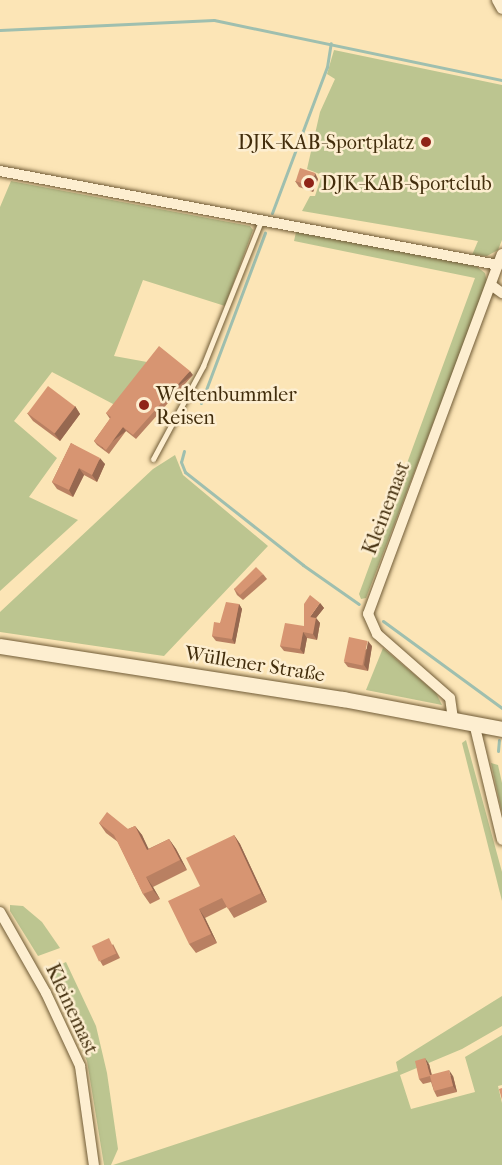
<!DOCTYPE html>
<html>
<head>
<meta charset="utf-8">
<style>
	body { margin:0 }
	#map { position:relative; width:502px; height:1165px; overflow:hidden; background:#fce5b6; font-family:"IM FELL French Canon",serif }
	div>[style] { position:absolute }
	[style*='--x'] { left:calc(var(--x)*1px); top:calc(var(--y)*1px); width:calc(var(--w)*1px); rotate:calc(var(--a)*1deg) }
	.green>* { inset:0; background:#bcc590 }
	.stream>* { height:3px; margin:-1.5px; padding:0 1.5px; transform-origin:1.5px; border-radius:1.5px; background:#9fbfaf }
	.roads { filter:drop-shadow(0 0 2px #705b36) drop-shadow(0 0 2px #705b36) }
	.service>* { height:5px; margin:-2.5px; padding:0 2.5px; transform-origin:2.5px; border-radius:2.5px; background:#fdeed0 }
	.minor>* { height:10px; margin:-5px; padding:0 5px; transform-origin:5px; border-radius:5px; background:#fdeed0 }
	.secondary>* { height:15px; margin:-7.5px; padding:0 7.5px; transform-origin:7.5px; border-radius:7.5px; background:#fdeed0 }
	.wall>* { inset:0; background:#b98062 }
	.shaded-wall>* { inset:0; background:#966850; transform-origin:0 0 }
	.building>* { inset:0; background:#d79572; transform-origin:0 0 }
	.dots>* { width:16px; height:16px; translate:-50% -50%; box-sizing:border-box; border:3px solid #fdeed0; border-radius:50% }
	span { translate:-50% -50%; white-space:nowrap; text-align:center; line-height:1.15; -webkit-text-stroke:5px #fdeed0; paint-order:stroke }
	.poi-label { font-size:20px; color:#422d0c }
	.right { translate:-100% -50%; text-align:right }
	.left { translate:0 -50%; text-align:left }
	.street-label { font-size:20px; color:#422d0c }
</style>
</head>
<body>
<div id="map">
	<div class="green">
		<div style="clip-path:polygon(334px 50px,502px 85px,502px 240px,498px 250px,487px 256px,472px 255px,478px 241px,302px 211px,310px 196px,315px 196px,322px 175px,307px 169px,320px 112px,335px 79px,327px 74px)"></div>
		<div style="clip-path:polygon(11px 181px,250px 226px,253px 230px,225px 306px,143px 280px,114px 356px,147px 362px,115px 405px,52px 372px,14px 421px,57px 458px,29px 497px,78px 520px,0 591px,0 207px)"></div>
		<div style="clip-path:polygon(296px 232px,476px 266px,485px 273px,487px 283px,366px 598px,361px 599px,359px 594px,475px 278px,294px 241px)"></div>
		<div style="clip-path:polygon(175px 455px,183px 475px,268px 546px,164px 656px,0 632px,0 612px,153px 469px)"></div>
		<div style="clip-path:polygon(383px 648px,436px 693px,442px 705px,366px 690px)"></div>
		<div style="clip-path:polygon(466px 740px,502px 872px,502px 901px,462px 743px)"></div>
		<div style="clip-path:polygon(491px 763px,498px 765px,502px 783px,502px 813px)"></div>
		<div style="clip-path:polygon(10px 905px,23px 906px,42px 922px,60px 948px,38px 956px,10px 911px)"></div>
		<div style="clip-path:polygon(66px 962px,96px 1026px,107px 1073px,118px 1149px,111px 1165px,104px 1165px,87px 1061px,51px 979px,53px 968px)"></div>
		<div style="clip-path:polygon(502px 996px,502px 1026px,462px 1049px,400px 1075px,411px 1109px,475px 1092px,465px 1057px,502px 1035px,502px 1085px,498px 1086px,502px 1103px,502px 1165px,113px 1165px,398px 1071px,396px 1062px)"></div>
	</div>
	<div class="stream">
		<div style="--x:0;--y:30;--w:214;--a:-2.7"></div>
		<div style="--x:214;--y:20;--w:294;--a:11.8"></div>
		<div style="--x:272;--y:213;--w:156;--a:-69.4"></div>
		<div style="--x:327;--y:67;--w:24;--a:-81"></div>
		<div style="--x:201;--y:403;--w:182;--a:-69.4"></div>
		<div style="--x:184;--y:451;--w:11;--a:105"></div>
		<div style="--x:181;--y:462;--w:11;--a:68"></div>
		<div style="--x:185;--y:472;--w:150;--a:38.2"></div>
		<div style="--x:303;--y:565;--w:68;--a:34.9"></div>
		<div style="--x:383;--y:621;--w:147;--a:36.2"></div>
		<div style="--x:498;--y:751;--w:11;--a:-85"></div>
	</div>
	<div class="roads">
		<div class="service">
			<div style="--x:153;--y:459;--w:106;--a:-61.7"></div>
			<div style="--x:203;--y:366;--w:156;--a:-68.2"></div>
		</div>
		<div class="minor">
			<div style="--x:497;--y:0;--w:10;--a:61"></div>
			<div style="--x:0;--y:171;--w:507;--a:10.69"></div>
			<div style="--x:491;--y:285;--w:14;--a:36"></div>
			<div style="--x:453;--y:719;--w:21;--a:-98"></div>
			<div style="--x:450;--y:698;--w:97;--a:-138.8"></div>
			<div style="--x:377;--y:634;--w:22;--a:-114"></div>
			<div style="--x:368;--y:614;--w:384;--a:-69.6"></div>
			<div style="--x:474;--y:723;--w:120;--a:76.5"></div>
			<div style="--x:0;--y:912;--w:93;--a:60.4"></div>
			<div style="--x:46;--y:993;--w:81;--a:65"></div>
			<div style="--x:80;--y:1066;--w:100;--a:82"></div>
		</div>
		<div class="secondary">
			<div style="--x:0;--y:646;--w:347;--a:8.8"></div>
			<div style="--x:343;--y:699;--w:162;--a:10.7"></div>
		</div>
	</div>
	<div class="wall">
		<div style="clip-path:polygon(318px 179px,313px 192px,299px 187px,295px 181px)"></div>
		<div style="clip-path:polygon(193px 375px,136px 439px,126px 431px,109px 454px,97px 445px,94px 441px,110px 419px,106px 413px)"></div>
		<div style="clip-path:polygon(75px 406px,80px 414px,60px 441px,33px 421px,27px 413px)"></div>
		<div style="clip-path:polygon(71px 443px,105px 464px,97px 482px,84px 475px,73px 497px,57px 489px,52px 482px)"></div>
		<div style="clip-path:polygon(263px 574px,267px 579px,243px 600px,237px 595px,234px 589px)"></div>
		<div style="clip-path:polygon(320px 603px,324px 608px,316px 618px,320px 623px,317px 640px,307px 638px,304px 654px,284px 651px,280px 646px,304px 626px)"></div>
		<div style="clip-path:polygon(239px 604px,242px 609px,235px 644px,216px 641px,212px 636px,220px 623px)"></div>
		<div style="clip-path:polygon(372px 646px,368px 671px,348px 667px,344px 662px)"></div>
		<div style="clip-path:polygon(99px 823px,128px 829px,135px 826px,142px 835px,148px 849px,169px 839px,176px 849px,187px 870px,153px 887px,160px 899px,150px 904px,143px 894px,118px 842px,106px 833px)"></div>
		<div style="clip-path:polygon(234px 835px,240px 844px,267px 902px,234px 918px,227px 907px,205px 918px,217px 943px,196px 953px,189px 944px,200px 886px)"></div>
		<div style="clip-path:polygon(113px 944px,120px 958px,103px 966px,100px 961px)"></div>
		<div style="clip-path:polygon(429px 1064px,432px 1075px,453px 1076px,457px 1092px,437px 1097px,434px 1091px,431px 1082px,423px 1084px,419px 1079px)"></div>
	</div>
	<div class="shaded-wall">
		<div style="clip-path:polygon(315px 173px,318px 179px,313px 192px,310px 187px)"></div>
		<div style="left:190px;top:371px;width:5px;height:86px;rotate:53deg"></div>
		<div style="clip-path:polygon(75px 406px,80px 414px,60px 441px,54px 433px)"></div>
		<div style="left:123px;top:427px;width:5px;height:29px;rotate:53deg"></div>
		<div style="clip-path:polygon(100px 458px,105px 464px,97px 482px,92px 475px)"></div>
		<div style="clip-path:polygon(79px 468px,84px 475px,73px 497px,69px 490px)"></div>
		<div style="clip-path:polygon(320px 603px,324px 608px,316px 618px,320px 623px,317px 640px,313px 634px,310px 617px)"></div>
		<div style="clip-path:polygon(239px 604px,242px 609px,235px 644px,232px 639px)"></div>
		<div style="clip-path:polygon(303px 632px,307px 638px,304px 654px,300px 649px)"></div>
		<div style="clip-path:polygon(368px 641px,372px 646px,368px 671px,364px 665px)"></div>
		<div style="clip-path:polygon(135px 826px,142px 835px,154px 860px,147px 850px)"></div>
		<div style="clip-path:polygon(234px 835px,240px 844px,267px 902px,261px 893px)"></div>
		<div style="clip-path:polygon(169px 839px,176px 849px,187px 870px,180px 860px)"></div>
		<div style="clip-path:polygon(146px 877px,153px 887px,160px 899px,153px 890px)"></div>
		<div style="clip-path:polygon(199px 909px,205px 918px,217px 943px,211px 934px)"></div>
		<div style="clip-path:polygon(425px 1058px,429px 1064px,433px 1081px,430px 1075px)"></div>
		<div style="clip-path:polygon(449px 1070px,453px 1076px,457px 1092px,453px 1086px)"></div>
	</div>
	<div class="building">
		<div style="left:300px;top:168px;width:16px;height:14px;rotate:18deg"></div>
		<div style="clip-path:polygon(159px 346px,190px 371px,133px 435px,123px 427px,106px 450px,94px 441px,111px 417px,106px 413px)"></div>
		<div style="left:48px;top:386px;width:34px;height:34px;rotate:37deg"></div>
		<div style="clip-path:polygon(71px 443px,100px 458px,92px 475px,79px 468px,69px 490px,52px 482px)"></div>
		<div style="clip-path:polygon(256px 567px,263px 574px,240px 595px,234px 589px)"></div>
		<div style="clip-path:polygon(310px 595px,320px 603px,310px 617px,316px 618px,313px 634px,303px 632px,300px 649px,280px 646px,285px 623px,304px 626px,304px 604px)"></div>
		<div style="clip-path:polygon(226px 602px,239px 604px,232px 639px,212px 636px,214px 622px,220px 623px)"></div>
		<div style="left:349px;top:637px;width:19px;height:25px;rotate:12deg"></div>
		<div style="clip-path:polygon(107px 812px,128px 829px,135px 826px,147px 850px,169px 839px,180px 860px,146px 877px,153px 890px,143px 894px,114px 835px,99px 823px)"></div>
		<div style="clip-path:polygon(234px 835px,261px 893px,228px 909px,222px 898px,199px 909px,211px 934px,189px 944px,168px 901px,200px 886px,186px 858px)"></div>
		<div style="left:109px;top:938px;width:17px;height:19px;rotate:65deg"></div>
		<div style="clip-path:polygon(425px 1058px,430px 1075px,449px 1070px,453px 1086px,434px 1091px,430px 1076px,419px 1079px,415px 1061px)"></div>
		<div style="clip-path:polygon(502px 1088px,502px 1100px,499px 1089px)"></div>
	</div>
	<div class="dots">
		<div style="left:426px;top:142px;background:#8f2418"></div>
		<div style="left:309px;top:183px;background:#8f2418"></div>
		<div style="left:144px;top:405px;background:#8f2418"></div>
	</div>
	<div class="poi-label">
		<span class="right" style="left:414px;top:142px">DJK-KAB-Sportplatz</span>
		<span class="left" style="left:321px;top:183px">DJK-KAB-Sportclub</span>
		<span class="left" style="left:156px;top:406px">Weltenbummler<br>Reisen</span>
	</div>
	<div class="street-label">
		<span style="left:386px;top:508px;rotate:-69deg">Kleinemast</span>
		<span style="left:255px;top:664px;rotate:9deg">Wüllener Straße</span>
		<span style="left:72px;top:1009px;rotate:65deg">Kleinemast</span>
	</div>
</div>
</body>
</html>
